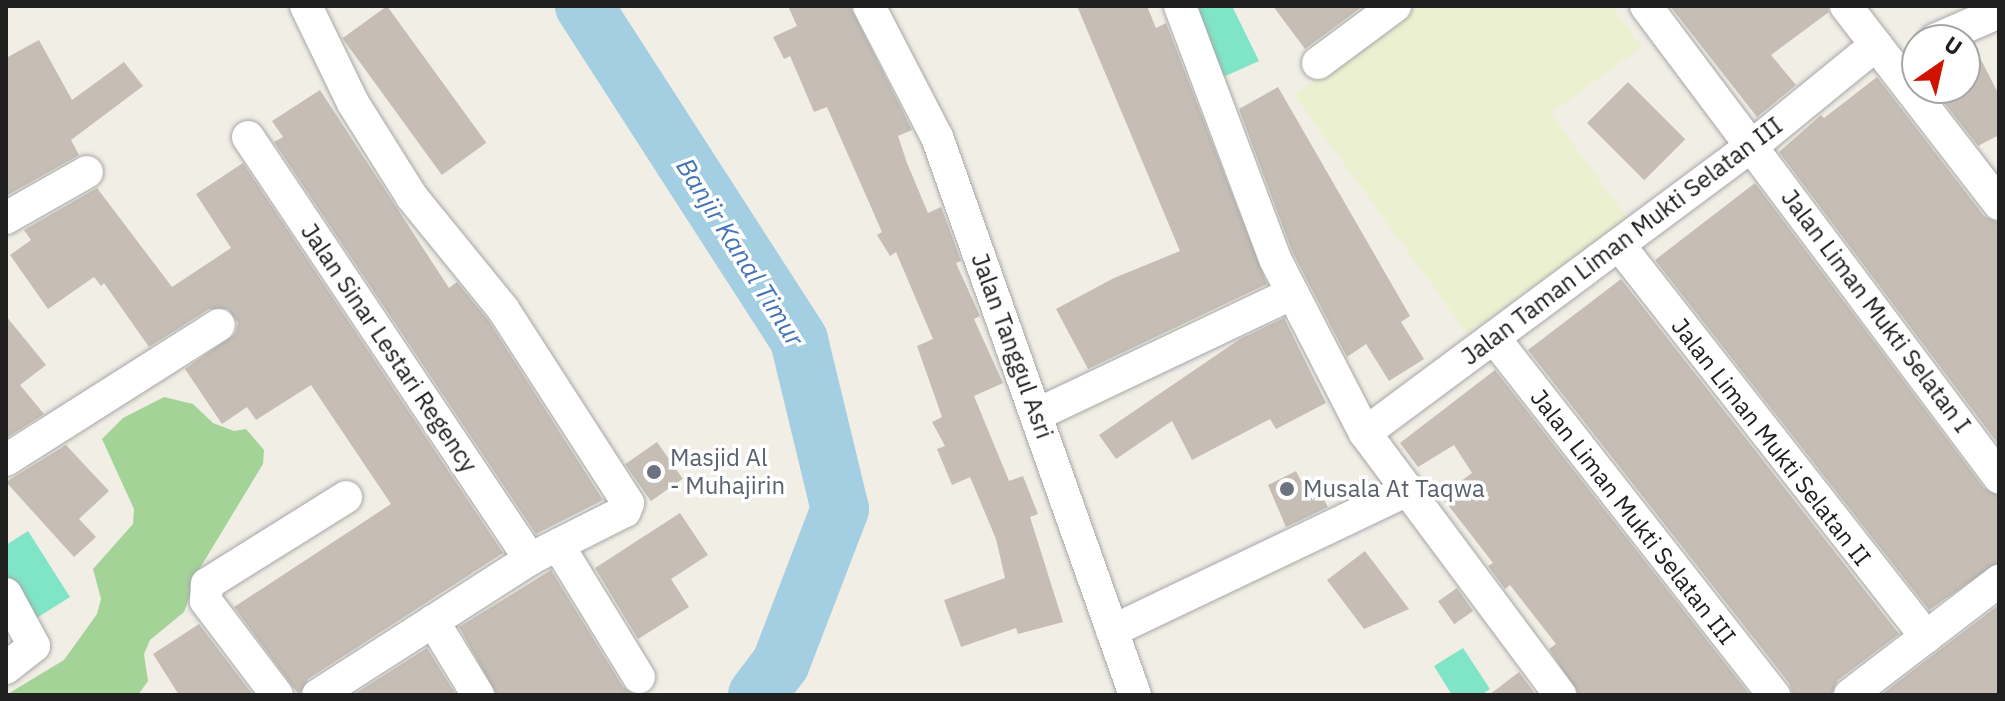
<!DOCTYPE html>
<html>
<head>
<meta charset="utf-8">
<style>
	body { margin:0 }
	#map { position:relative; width:2005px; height:701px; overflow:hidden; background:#f1eee6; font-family:"IBM Plex Sans",sans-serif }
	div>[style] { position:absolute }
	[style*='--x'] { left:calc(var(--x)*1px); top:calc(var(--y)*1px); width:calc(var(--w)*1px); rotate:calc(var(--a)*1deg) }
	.farmland>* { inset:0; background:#ebf1d0 }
	.forest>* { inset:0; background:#a4d398 }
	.pitch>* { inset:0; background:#7fe5c6 }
	.river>* { height:58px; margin:-29px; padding:0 29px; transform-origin:29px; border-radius:29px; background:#a4cee1 }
	.building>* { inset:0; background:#c6beb5; transform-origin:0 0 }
	.roads { filter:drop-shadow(0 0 2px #a7a7a7) drop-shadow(0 0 2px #a7a7a7) }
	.minor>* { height:32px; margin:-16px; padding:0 16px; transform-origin:16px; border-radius:16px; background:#fff }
	.dots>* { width:22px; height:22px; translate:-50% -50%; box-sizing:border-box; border:4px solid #fff; border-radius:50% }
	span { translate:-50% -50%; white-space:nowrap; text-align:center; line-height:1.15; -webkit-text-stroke:7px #fff; paint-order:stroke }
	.street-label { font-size:24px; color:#202020 }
	.worship-label { font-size:24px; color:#5b616d }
	.left { translate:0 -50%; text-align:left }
	.water-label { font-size:26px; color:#4574b7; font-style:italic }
	.frame { position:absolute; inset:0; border:8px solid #202020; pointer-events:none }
	.north { position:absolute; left:1901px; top:24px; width:80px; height:80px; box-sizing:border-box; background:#fff; border:2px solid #a6a6a6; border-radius:50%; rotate:34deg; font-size:22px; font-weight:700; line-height:32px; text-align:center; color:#202020 }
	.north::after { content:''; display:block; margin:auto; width:28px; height:36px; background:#d01200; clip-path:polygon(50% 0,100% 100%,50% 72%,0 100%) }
</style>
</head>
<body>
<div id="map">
	<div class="farmland">
		<div style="clip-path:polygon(1418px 6px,1612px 6px,1642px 47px,1551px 113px,1627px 218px,1467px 333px,1294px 95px)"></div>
	</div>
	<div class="forest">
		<div style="clip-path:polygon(164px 397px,193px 404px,213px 423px,234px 431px,246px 429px,264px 450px,263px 464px,200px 568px,184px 612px,150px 640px,144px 654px,148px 681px,138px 695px,6px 695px,64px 660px,97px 614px,101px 599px,93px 569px,133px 524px,134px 509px,102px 439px,123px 418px)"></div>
	</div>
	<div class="pitch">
		<div style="clip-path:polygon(1200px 6px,1232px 6px,1259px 61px,1221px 78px,1188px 11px)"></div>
		<div style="clip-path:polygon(28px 531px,70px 597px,32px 621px,6px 579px,6px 545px)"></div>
		<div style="clip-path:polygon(1463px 648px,1490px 689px,1481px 695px,1452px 695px,1434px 666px)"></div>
	</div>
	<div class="river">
		<div style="--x:584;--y:6;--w:397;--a:57.2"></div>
		<div style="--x:799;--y:340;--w:174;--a:76.4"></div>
		<div style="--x:840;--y:509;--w:165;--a:111"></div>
		<div style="--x:781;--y:663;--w:40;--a:127"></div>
	</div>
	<div class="building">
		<div style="left:387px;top:6px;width:169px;height:55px;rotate:54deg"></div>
		<div style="clip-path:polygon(788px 6px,850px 6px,912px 130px,898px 136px,907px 163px,928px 213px,941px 207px,945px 217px,961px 261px,956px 263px,980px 316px,974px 319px,1003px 383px,974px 396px,1009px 481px,1023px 476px,1038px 514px,1030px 517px,1063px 622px,1018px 634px,1016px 628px,961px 647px,944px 600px,1005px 578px,996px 539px,970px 477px,952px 485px,937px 449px,945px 446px,932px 422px,942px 417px,917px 346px,933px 339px,896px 252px,890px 256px,877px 235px,882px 232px,827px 107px,814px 112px,790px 56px,784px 59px,773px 37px,797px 26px)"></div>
		<div style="clip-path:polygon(1077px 6px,1147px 6px,1156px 28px,1166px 23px,1267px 284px,1088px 369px,1056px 309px,1114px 278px,1180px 251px)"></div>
		<div style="clip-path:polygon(1273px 6px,1363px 6px,1305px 49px)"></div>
		<div style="clip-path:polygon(1670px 6px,1827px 6px,1829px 12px,1771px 55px,1796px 85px,1757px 117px)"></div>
		<div style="clip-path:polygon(39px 40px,72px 100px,124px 62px,143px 86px,71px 140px,79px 155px,6px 196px,6px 58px)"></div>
		<div style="clip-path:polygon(1973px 44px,1999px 95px,1999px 135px,1978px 146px,1933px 88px,1965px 88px,1965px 48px)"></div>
		<div style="clip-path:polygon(1877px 77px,1984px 216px,1999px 223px,1999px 445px,1779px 152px,1821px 115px,1824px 118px)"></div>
		<div style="left:1628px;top:82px;width:81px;height:58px;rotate:45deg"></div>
		<div style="clip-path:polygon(1278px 87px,1410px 316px,1401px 322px,1424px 359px,1389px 381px,1366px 344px,1347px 357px,1292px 251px,1239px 109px)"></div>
		<div style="clip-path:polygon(320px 90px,449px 288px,457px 282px,488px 320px,603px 500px,536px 534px,274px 142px,283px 137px,272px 121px)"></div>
		<div style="clip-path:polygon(243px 163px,503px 553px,308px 679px,299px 695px,234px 607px,391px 504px,311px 385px,256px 420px,247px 407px,222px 424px,185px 369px,235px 334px,238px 323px,228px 309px,209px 309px,149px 347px,104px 283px,101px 286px,94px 277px,48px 309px,10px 255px,31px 240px,24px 230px,97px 188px,172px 287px,231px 248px,196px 194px)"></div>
		<div style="clip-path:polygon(1755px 183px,1984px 488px,1999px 496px,1999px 562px,1929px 610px,1655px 260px)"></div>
		<div style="clip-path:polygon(1621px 279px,1899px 634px,1838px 680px,1831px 695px,1793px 695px,1789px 683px,1528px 350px)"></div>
		<div style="clip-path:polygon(6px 316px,46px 365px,20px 385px,44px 414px,6px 438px)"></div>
		<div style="clip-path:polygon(1284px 318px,1326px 403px,1276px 429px,1270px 419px,1192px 460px,1172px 421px,1116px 459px,1099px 435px,1240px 339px)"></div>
		<div style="clip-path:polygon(1495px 370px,1750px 695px,1579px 695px,1549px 649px,1556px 644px,1510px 585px,1505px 589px,1488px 566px,1493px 563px,1441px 496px,1472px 473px,1454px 445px,1418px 467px,1400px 443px)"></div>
		<div style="left:657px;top:442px;width:45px;height:39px;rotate:55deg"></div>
		<div style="clip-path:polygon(66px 445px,109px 491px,79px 519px,96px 537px,74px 557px,6px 482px)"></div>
		<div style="clip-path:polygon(1296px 471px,1308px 495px,1318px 489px,1328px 507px,1286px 527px,1268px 485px)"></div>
		<div style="clip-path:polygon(680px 513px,708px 555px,671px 579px,689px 607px,638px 639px,595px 568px)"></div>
		<div style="clip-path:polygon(1365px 551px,1409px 609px,1364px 629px,1327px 580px)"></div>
		<div style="clip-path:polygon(551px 570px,623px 687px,635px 695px,497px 695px,459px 627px)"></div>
		<div style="left:1457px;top:588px;width:28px;height:23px;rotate:55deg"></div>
		<div style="clip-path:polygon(1999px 605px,1999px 695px,1881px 695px,1937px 652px)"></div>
		<div style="clip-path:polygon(199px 624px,253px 695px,179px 695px,153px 654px)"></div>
		<div style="clip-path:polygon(427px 648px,456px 695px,353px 695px)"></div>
		<div style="clip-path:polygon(1519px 672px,1536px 695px,1489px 695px)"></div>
	</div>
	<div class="roads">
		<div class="minor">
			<div style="--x:306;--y:6;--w:108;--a:64.1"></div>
			<div style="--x:353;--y:103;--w:111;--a:57.9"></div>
			<div style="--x:412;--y:197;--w:144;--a:50.9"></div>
			<div style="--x:503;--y:309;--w:231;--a:57.2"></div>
			<div style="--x:628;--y:503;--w:9;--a:111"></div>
			<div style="--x:625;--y:511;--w:106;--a:153.2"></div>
			<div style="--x:530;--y:559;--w:252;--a:147.3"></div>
			<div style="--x:869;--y:6;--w:148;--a:62.6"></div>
			<div style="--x:937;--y:137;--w:592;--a:70.46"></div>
			<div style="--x:1180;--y:6;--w:270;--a:69.4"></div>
			<div style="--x:1275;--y:259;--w:196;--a:62.7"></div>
			<div style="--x:1365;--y:433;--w:327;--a:53.3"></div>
			<div style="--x:1646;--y:6;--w:589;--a:53.15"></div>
			<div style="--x:1846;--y:6;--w:250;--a:52.3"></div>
			<div style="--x:1935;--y:40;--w:70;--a:-23.6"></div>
			<div style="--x:1318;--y:63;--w:96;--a:-36.5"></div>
			<div style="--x:248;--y:137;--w:508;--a:56.25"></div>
			<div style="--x:6;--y:218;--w:93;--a:-29.6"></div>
			<div style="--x:1619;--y:245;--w:498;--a:51.9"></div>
			<div style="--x:1494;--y:338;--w:454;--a:51.9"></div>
			<div style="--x:1036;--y:415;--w:284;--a:-25.4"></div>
			<div style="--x:1365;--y:433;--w:482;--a:-36.6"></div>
			<div style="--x:1752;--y:146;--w:160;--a:-39.2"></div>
			<div style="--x:6;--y:460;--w:252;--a:-32.4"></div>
			<div style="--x:558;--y:545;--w:155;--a:58.5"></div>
			<div style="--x:6;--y:594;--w:59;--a:61.7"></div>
			<div style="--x:34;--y:646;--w:36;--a:142"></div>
			<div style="--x:433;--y:621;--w:87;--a:58.7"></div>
			<div style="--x:1112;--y:631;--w:327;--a:-25.5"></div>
			<div style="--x:277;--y:695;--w:118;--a:-127.1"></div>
			<div style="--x:206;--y:601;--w:17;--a:-87"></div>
			<div style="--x:207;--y:584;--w:164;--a:-32"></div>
			<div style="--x:1850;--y:695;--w:188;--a:-37.4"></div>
		</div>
	</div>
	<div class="dots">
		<div style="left:654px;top:472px;background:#6b7280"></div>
		<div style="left:1287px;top:489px;background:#6b7280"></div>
	</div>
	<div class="street-label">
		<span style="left:1622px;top:241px;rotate:-37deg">Jalan Taman Liman Mukti Selatan III</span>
		<span style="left:1876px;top:311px;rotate:53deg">Jalan Liman Mukti Selatan I</span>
		<span style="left:1012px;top:346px;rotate:70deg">Jalan Tanggul Asri</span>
		<span style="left:389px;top:348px;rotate:56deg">Jalan Sinar Lestari Regency</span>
		<span style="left:1771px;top:442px;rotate:52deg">Jalan Liman Mukti Selatan II</span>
		<span style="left:1633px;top:517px;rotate:52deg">Jalan Liman Mukti Selatan III</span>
	</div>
	<div class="worship-label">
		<span class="left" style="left:670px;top:472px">Masjid Al<br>- Muhajirin</span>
		<span class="left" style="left:1303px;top:489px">Musala At Taqwa</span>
	</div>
	<div class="water-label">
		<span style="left:740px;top:252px;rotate:58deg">Banjir Kanal Timur</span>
	</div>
	<div class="frame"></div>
	<div class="north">U</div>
</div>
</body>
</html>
